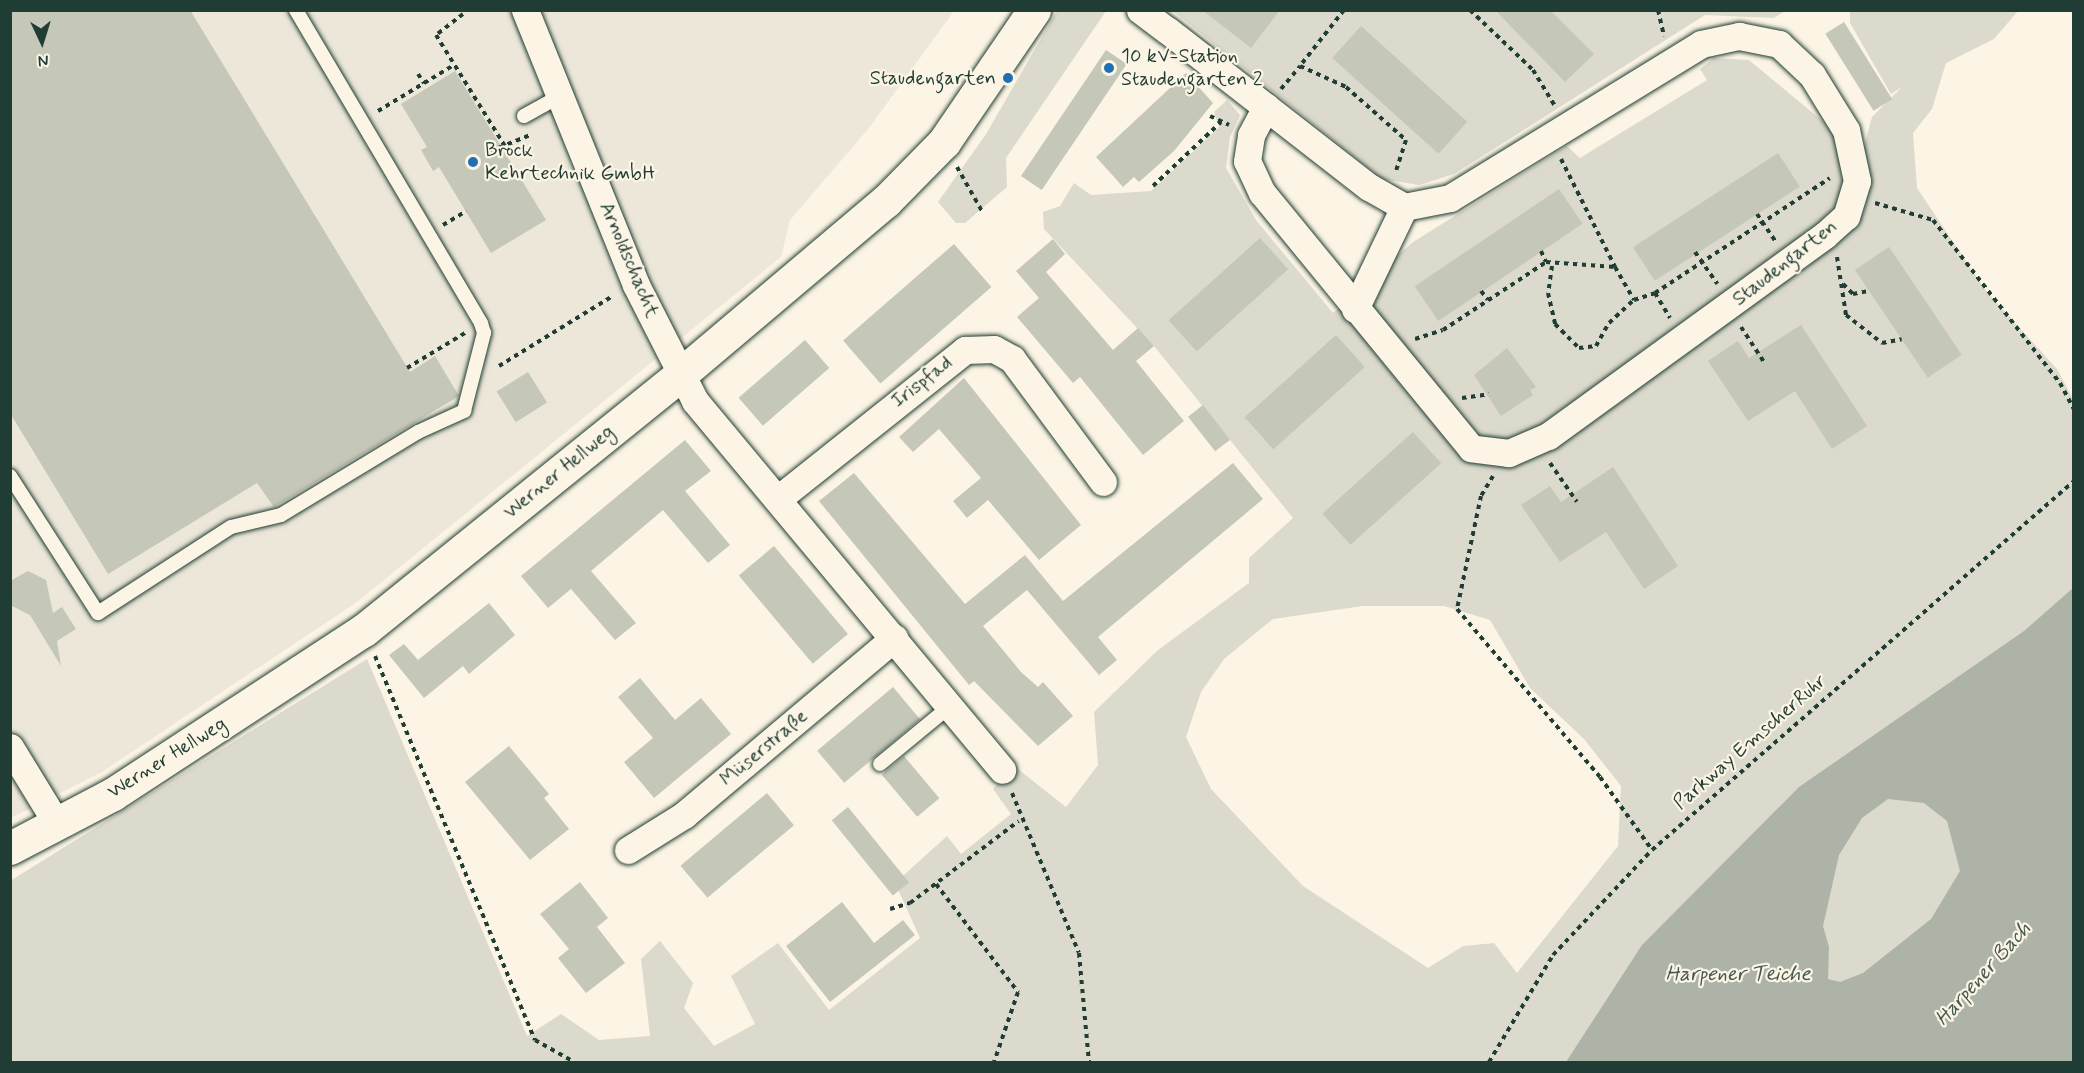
<!DOCTYPE html>
<html>
<head>
<meta charset="utf-8">
<style>
	body { margin:0 }
	#map { position:relative; width:2084px; height:1073px; overflow:hidden; background:#fcf5e5; font-family:Mynerve,sans-serif }
	div>[style] { position:absolute }
	[style*='--x'] { left:calc(var(--x)*1px); top:calc(var(--y)*1px); width:calc(var(--w)*1px); rotate:calc(var(--a)*1deg) }
	.built>* { inset:0; background:#ece7d8 }
	.green>* { inset:0; background:#dcdacc }
	.water>* { inset:0; background:#aeb3a7 }
	.building>* { inset:0; background:#c5c7b9; transform-origin:0 0 }
	.path>* { height:4px; margin-top:-2px; transform-origin:0; background:repeating-linear-gradient(90deg,#1f3d34 0 4.5px,transparent 0 9px) }
	.roads { filter:drop-shadow(0 0 2px #1f3d34) drop-shadow(0 0 2px #1f3d34) }
	.service>* { height:14px; margin:-7px; padding:0 7px; transform-origin:7px; border-radius:7px; background:#fcf5e5 }
	.minor>* { height:27px; margin:-13.5px; padding:0 13.5px; transform-origin:13.5px; border-radius:13.5px; background:#fcf5e5 }
	.secondary>* { height:33px; margin:-16.5px; padding:0 16.5px; transform-origin:16.5px; border-radius:16.5px; background:#fcf5e5 }
	.dots>* { width:16px; height:16px; translate:-50% -50%; box-sizing:border-box; border:3px solid #fcf5e5; border-radius:50% }
	span { translate:-50% -50%; white-space:nowrap; text-align:center; line-height:1.15; -webkit-text-stroke:4.5px #fcf5e5; paint-order:stroke }
	.poi-label { font-size:20px; color:#1f3d34 }
	.left { translate:0 -50%; text-align:left }
	.right { translate:-100% -50%; text-align:right }
	.street-label { font-size:20px; color:#1f3d34 }
	.water-label { font-size:21px; color:#435a51; font-style:italic }
	.frame { position:absolute; inset:0; border:12px solid #1f3d34; pointer-events:none }
	.north { position:absolute; left:12px; top:12px; width:60px; height:60px; -webkit-text-stroke:4px #fcf5e5; paint-order:stroke; rotate:176deg; font-size:16px; font-weight:700; line-height:24px; text-align:center; color:#1f3d34 }
	.north::after { content:''; display:block; margin:auto; width:21px; height:27px; background:#1f3d34; clip-path:polygon(50% 0,100% 100%,50% 72%,0 100%) }
</style>
</head>
<body>
<div id="map">
	<div class="built">
		<div style="clip-path:polygon(11px 11px,954px 11px,869px 128px,790px 220px,781px 257px,357px 602px,102px 772px,11px 818px)"></div>
	</div>
	<div class="green">
		<div style="clip-path:polygon(1057px 11px,1106px 11px,1006px 158px,1007px 187px,965px 223px,956px 223px,938px 202px,986px 134px)"></div>
		<div style="clip-path:polygon(1173px 11px,1785px 11px,1774px 18px,1705px 15px,1454px 174px,1419px 185px,1382px 179px)"></div>
		<div style="clip-path:polygon(evenodd,1850px 11px,2018px 11px,1994px 39px,1946px 63px,1932px 109px,1913px 133px,1917px 188px,1986px 291px,2057px 369px,2073px 399px,2073px 1062px,11px 1062px,10px 881px,367px 659px,527px 1036px,561px 1014px,599px 1040px,650px 1036px,641px 959px,660px 941px,693px 983px,684px 1008px,714px 1046px,755px 1024px,731px 976px,778px 943px,829px 1010px,920px 938px,895px 883px,947px 836px,961px 854px,1011px 814px,993px 789px,1013px 765px,1066px 807px,1098px 765px,1094px 712px,1158px 650px,1249px 583px,1249px 558px,1293px 518px,1154px 346px,1044px 229px,1043px 212px,1060px 206px,1074px 183px,1091px 195px,1151px 191px,1219px 127px,1214px 112px,1227px 100px,1240px 115px,1230px 137px,1226px 168px,1256px 220px,1333px 313px,1413px 242px,1567px 146px,1580px 158px,1707px 80px,1700px 69px,1714px 58px,1749px 60px,1832px 129px,1860px 161px,1872px 117px,1902px 87px,1891px 94px,1850px 23px,1850px 11px,1363px 606px,1444px 606px,1490px 620px,1530px 688px,1584px 739px,1621px 786px,1618px 846px,1517px 973px,1494px 943px,1463px 946px,1428px 968px,1303px 886px,1211px 789px,1186px 737px,1201px 692px,1224px 659px,1273px 619px,1363px 606px)"></div>
	</div>
	<div class="water">
		<div style="clip-path:polygon(evenodd,2073px 588px,2073px 1062px,1566px 1062px,1642px 945px,1799px 787px,2024px 631px,2073px 588px,1888px 799px,1924px 803px,1947px 821px,1960px 871px,1931px 919px,1863px 973px,1840px 982px,1828px 979px,1829px 947px,1823px 926px,1839px 855px,1862px 818px,1888px 799px)"></div>
	</div>
	<div class="building">
		<div style="clip-path:polygon(10px 10px,190px 10px,410px 372px,435px 356px,459px 396px,274px 507px,257px 483px,108px 574px,10px 413px)"></div>
		<div style="clip-path:polygon(1202px 10px,1280px 10px,1251px 48px)"></div>
		<div style="clip-path:polygon(1495px 10px,1550px 10px,1594px 54px,1565px 82px)"></div>
		<div style="left:1844px;top:22px;width:91px;height:22px;rotate:58deg"></div>
		<div style="left:1361px;top:26px;width:143px;height:43px;rotate:42deg"></div>
		<div style="left:1106px;top:50px;width:25px;height:152px;rotate:34deg"></div>
		<div style="clip-path:polygon(455px 71px,546px 220px,491px 253px,439px 167px,433px 171px,421px 150px,427px 147px,401px 104px)"></div>
		<div style="clip-path:polygon(1186px 73px,1213px 103px,1174px 151px,1139px 182px,1134px 177px,1123px 187px,1096px 157px)"></div>
		<div style="left:1778px;top:153px;width:40px;height:173px;rotate:57deg"></div>
		<div style="left:1559px;top:189px;width:42px;height:174px;rotate:56deg"></div>
		<div style="left:1260px;top:238px;width:42px;height:123px;rotate:48deg"></div>
		<div style="clip-path:polygon(1053px 239px,1065px 254px,1046px 272px,1113px 350px,1138px 328px,1154px 346px,1136px 361px,1184px 421px,1143px 455px,1080px 377px,1073px 383px,1017px 317px,1039px 298px,1016px 271px)"></div>
		<div style="left:954px;top:244px;width:57px;height:147px;rotate:49deg"></div>
		<div style="left:1889px;top:247px;width:130px;height:41px;rotate:56deg"></div>
		<div style="clip-path:polygon(1801px 325px,1867px 426px,1832px 449px,1795px 391px,1748px 421px,1708px 361px,1738px 341px,1749px 358px)"></div>
		<div style="left:1336px;top:335px;width:43px;height:123px;rotate:48deg"></div>
		<div style="left:805px;top:340px;width:37px;height:88px;rotate:49deg"></div>
		<div style="clip-path:polygon(1507px 348px,1536px 387px,1530px 390px,1533px 395px,1501px 416px,1474px 375px)"></div>
		<div style="left:528px;top:372px;width:36px;height:37px;rotate:58deg"></div>
		<div style="clip-path:polygon(964px 378px,1081px 525px,1039px 560px,988px 500px,967px 518px,953px 501px,981px 478px,939px 429px,913px 452px,899px 437px)"></div>
		<div style="left:1203px;top:405px;width:44px;height:19px;rotate:52deg"></div>
		<div style="left:1413px;top:432px;width:42px;height:122px;rotate:48deg"></div>
		<div style="clip-path:polygon(685px 440px,711px 471px,685px 491px,730px 545px,708px 563px,663px 510px,591px 571px,636px 623px,615px 640px,571px 589px,548px 608px,521px 576px)"></div>
		<div style="clip-path:polygon(1233px 463px,1263px 499px,1098px 637px,1117px 660px,1099px 675px,1027px 590px,983px 626px,1021px 672px,1038px 687px,1043px 682px,1073px 716px,1038px 746px,974px 681px,969px 685px,819px 501px,854px 473px,965px 604px,1025px 555px,1063px 601px)"></div>
		<div style="clip-path:polygon(1613px 467px,1678px 566px,1644px 589px,1606px 532px,1560px 562px,1521px 505px,1550px 486px,1561px 502px)"></div>
		<div style="left:774px;top:546px;width:115px;height:46px;rotate:50deg"></div>
		<div style="clip-path:polygon(28px 571px,46px 580px,53px 613px,62px 607px,76px 629px,57px 641px,61px 666px,30px 615px,10px 605px,10px 581px)"></div>
		<div style="clip-path:polygon(489px 603px,515px 635px,469px 674px,463px 666px,424px 698px,389px 655px,404px 644px,418px 660px)"></div>
		<div style="clip-path:polygon(640px 678px,675px 720px,701px 698px,731px 734px,654px 798px,624px 762px,653px 738px,618px 697px)"></div>
		<div style="left:893px;top:687px;width:42px;height:99px;rotate:50deg"></div>
		<div style="clip-path:polygon(509px 746px,549px 794px,544px 798px,569px 829px,530px 860px,465px 782px)"></div>
		<div style="left:904px;top:756px;width:55px;height:29px;rotate:50deg"></div>
		<div style="left:767px;top:793px;width:42px;height:113px;rotate:50deg"></div>
		<div style="left:848px;top:807px;width:97px;height:21px;rotate:51deg"></div>
		<div style="clip-path:polygon(580px 882px,608px 918px,597px 927px,625px 963px,586px 993px,558px 958px,569px 949px,540px 914px)"></div>
		<div style="clip-path:polygon(842px 902px,874px 943px,903px 920px,915px 935px,830px 1002px,786px 946px)"></div>
	</div>
	<div class="path">
		<div style="--x:1344;--y:10;--w:71;--a:128.2"></div>
		<div style="--x:1300;--y:66;--w:51;--a:24.5"></div>
		<div style="--x:1346;--y:87;--w:80;--a:41.5"></div>
		<div style="--x:1406;--y:140;--w:35;--a:108"></div>
		<div style="--x:1470;--y:10;--w:87;--a:43.6"></div>
		<div style="--x:1533;--y:70;--w:42;--a:58.6"></div>
		<div style="--x:1658;--y:10;--w:27;--a:77"></div>
		<div style="--x:463;--y:14;--w:34;--a:142"></div>
		<div style="--x:436;--y:35;--w:133;--a:58.2"></div>
		<div style="--x:418;--y:74;--w:11;--a:56"></div>
		<div style="--x:1281;--y:89;--w:30;--a:-50"></div>
		<div style="--x:378;--y:111;--w:89;--a:-31.2"></div>
		<div style="--x:1210;--y:116;--w:21;--a:25"></div>
		<div style="--x:491;--y:151;--w:42;--a:-22.3"></div>
		<div style="--x:1561;--y:159;--w:121;--a:63.4"></div>
		<div style="--x:957;--y:167;--w:53;--a:60.5"></div>
		<div style="--x:1153;--y:186;--w:93;--a:-43.3"></div>
		<div style="--x:1875;--y:203;--w:60;--a:16.3"></div>
		<div style="--x:1933;--y:220;--w:207;--a:52.1"></div>
		<div style="--x:2060;--y:383;--w:30;--a:62"></div>
		<div style="--x:1757;--y:214;--w:34;--a:56"></div>
		<div style="--x:443;--y:225;--w:27;--a:-31"></div>
		<div style="--x:1541;--y:251;--w:12;--a:66"></div>
		<div style="--x:1695;--y:252;--w:39;--a:55"></div>
		<div style="--x:1837;--y:257;--w:59;--a:81.2"></div>
		<div style="--x:1846;--y:315;--w:46;--a:37.9"></div>
		<div style="--x:1882;--y:343;--w:20;--a:-11"></div>
		<div style="--x:1552;--y:266;--w:27;--a:98"></div>
		<div style="--x:1548;--y:293;--w:32;--a:77"></div>
		<div style="--x:1555;--y:324;--w:34;--a:45"></div>
		<div style="--x:1579;--y:348;--w:17;--a:-7"></div>
		<div style="--x:1596;--y:346;--w:26;--a:-61"></div>
		<div style="--x:1609;--y:323;--w:34;--a:-43"></div>
		<div style="--x:1843;--y:284;--w:14;--a:45"></div>
		<div style="--x:1853;--y:294;--w:15;--a:-11"></div>
		<div style="--x:1481;--y:291;--w:11;--a:52"></div>
		<div style="--x:1655;--y:293;--w:29;--a:59"></div>
		<div style="--x:1741;--y:327;--w:42;--a:56.7"></div>
		<div style="--x:1415;--y:339;--w:29;--a:-18"></div>
		<div style="--x:1443;--y:330;--w:123;--a:-33.4"></div>
		<div style="--x:1546;--y:262;--w:69;--a:4.1"></div>
		<div style="--x:1615;--y:267;--w:38;--a:60"></div>
		<div style="--x:1634;--y:300;--w:22;--a:-18"></div>
		<div style="--x:1655;--y:293;--w:209;--a:-33.3"></div>
		<div style="--x:499;--y:366;--w:134;--a:-31.6"></div>
		<div style="--x:407;--y:368;--w:68;--a:-31.1"></div>
		<div style="--x:1462;--y:398;--w:27;--a:-8"></div>
		<div style="--x:1550;--y:463;--w:47;--a:55.3"></div>
		<div style="--x:1493;--y:476;--w:23;--a:121"></div>
		<div style="--x:1481;--y:496;--w:116;--a:102"></div>
		<div style="--x:1457;--y:609;--w:221;--a:49.6"></div>
		<div style="--x:1600;--y:777;--w:90;--a:54.5"></div>
		<div style="--x:375;--y:656;--w:416;--a:67.4"></div>
		<div style="--x:535;--y:1040;--w:45;--a:29.4"></div>
		<div style="--x:1012;--y:793;--w:173;--a:67.3"></div>
		<div style="--x:1079;--y:953;--w:109;--a:84.8"></div>
		<div style="--x:936;--y:884;--w:136;--a:52.8"></div>
		<div style="--x:1018;--y:992;--w:74;--a:108.9"></div>
		<div style="--x:890;--y:909;--w:21;--a:-17"></div>
		<div style="--x:910;--y:903;--w:136;--a:-37"></div>
		<div style="--x:1489;--y:1062;--w:125;--a:-59.1"></div>
		<div style="--x:1553;--y:955;--w:144;--a:-46.7"></div>
		<div style="--x:1652;--y:850;--w:561;--a:-41.17"></div>
	</div>
	<div class="roads">
		<div class="service">
			<div style="--x:524;--y:116;--w:43;--a:-28.9"></div>
			<div style="--x:10;--y:476;--w:163;--a:57.3"></div>
			<div style="--x:98;--y:613;--w:158;--a:-32.9"></div>
			<div style="--x:231;--y:527;--w:51;--a:-13.5"></div>
			<div style="--x:281;--y:515;--w:160;--a:-31.2"></div>
			<div style="--x:418;--y:432;--w:51;--a:-24.5"></div>
			<div style="--x:464;--y:411;--w:81;--a:-75.6"></div>
			<div style="--x:484;--y:333;--w:10;--a:-107"></div>
			<div style="--x:481;--y:323;--w:364;--a:-120.6"></div>
			<div style="--x:880;--y:764;--w:91;--a:-39.6"></div>
		</div>
		<div class="minor">
			<div style="--x:525;--y:10;--w:297;--a:68"></div>
			<div style="--x:636;--y:285;--w:130;--a:63"></div>
			<div style="--x:695;--y:401;--w:480;--a:50.2"></div>
			<div style="--x:1140;--y:10;--w:34;--a:37"></div>
			<div style="--x:1167;--y:30;--w:256;--a:37.9"></div>
			<div style="--x:1369;--y:187;--w:40;--a:29.7"></div>
			<div style="--x:1404;--y:207;--w:47;--a:-11.1"></div>
			<div style="--x:1450;--y:198;--w:294;--a:-31.5"></div>
			<div style="--x:1701;--y:44;--w:39;--a:-12"></div>
			<div style="--x:1739;--y:36;--w:41;--a:11.3"></div>
			<div style="--x:1779;--y:44;--w:45;--a:43.2"></div>
			<div style="--x:1812;--y:75;--w:65;--a:58.3"></div>
			<div style="--x:1846;--y:130;--w:52;--a:77.8"></div>
			<div style="--x:1857;--y:181;--w:37;--a:107"></div>
			<div style="--x:1846;--y:216;--w:28;--a:138"></div>
			<div style="--x:1825;--y:235;--w:342;--a:144"></div>
			<div style="--x:1548;--y:436;--w:43;--a:156.4"></div>
			<div style="--x:1509;--y:453;--w:38;--a:-173"></div>
			<div style="--x:1471;--y:448;--w:330;--a:-129.3"></div>
			<div style="--x:1262;--y:193;--w:35;--a:-115"></div>
			<div style="--x:1247;--y:161;--w:26;--a:-81"></div>
			<div style="--x:1251;--y:135;--w:32;--a:-62"></div>
			<div style="--x:1355;--y:309;--w:113;--a:-64.3"></div>
			<div style="--x:779;--y:498;--w:238;--a:-38.5"></div>
			<div style="--x:965;--y:350;--w:29;--a:-2"></div>
			<div style="--x:994;--y:349;--w:21;--a:29"></div>
			<div style="--x:1012;--y:359;--w:153;--a:53.5"></div>
			<div style="--x:10;--y:747;--w:90;--a:58.6"></div>
			<div style="--x:628;--y:850;--w:66;--a:-32"></div>
			<div style="--x:684;--y:815;--w:275;--a:-40.1"></div>
		</div>
		<div class="secondary">
			<div style="--x:10;--y:848;--w:116;--a:-27.7"></div>
			<div style="--x:113;--y:794;--w:300;--a:-33.2"></div>
			<div style="--x:364;--y:630;--w:407;--a:-38.9"></div>
			<div style="--x:681;--y:374;--w:268;--a:-40.2"></div>
			<div style="--x:886;--y:201;--w:83;--a:-45.5"></div>
			<div style="--x:944;--y:142;--w:160;--a:-55.7"></div>
		</div>
	</div>
	<div class="dots">
		<div style="left:1109px;top:68px;background:#1f6fb2"></div>
		<div style="left:1008px;top:78px;background:#1f6fb2"></div>
		<div style="left:473px;top:162px;background:#1f6fb2"></div>
	</div>
	<div class="poi-label">
		<span class="left" style="left:1121px;top:68px">10 kV-Station<br>Staudengarten 2</span>
		<span class="right" style="left:996px;top:78px">Staudengarten</span>
		<span class="left" style="left:485px;top:162px">Brock<br>Kehrtechnik GmbH</span>
	</div>
	<div class="street-label">
		<span style="left:629px;top:260px;rotate:67deg">Arnoldschacht</span>
		<span style="left:1785px;top:263px;rotate:-38deg">Staudengarten</span>
		<span style="left:922px;top:382px;rotate:-38deg">Irispfad</span>
		<span style="left:559px;top:472px;rotate:-39deg">Werner Hellweg</span>
		<span style="left:1750px;top:742px;rotate:-41deg">Parkway EmscherRuhr</span>
		<span style="left:764px;top:748px;rotate:-40deg">Müserstraße</span>
		<span style="left:167px;top:758px;rotate:-32deg">Werner Hellweg</span>
	</div>
	<div class="water-label">
		<span style="left:1738px;top:974px">Harpener Teiche</span>
		<span style="left:1983px;top:974px;rotate:-48deg">Harpener Bach</span>
	</div>
	<div class="frame"></div>
	<div class="north">N</div>
</div>
</body>
</html>
